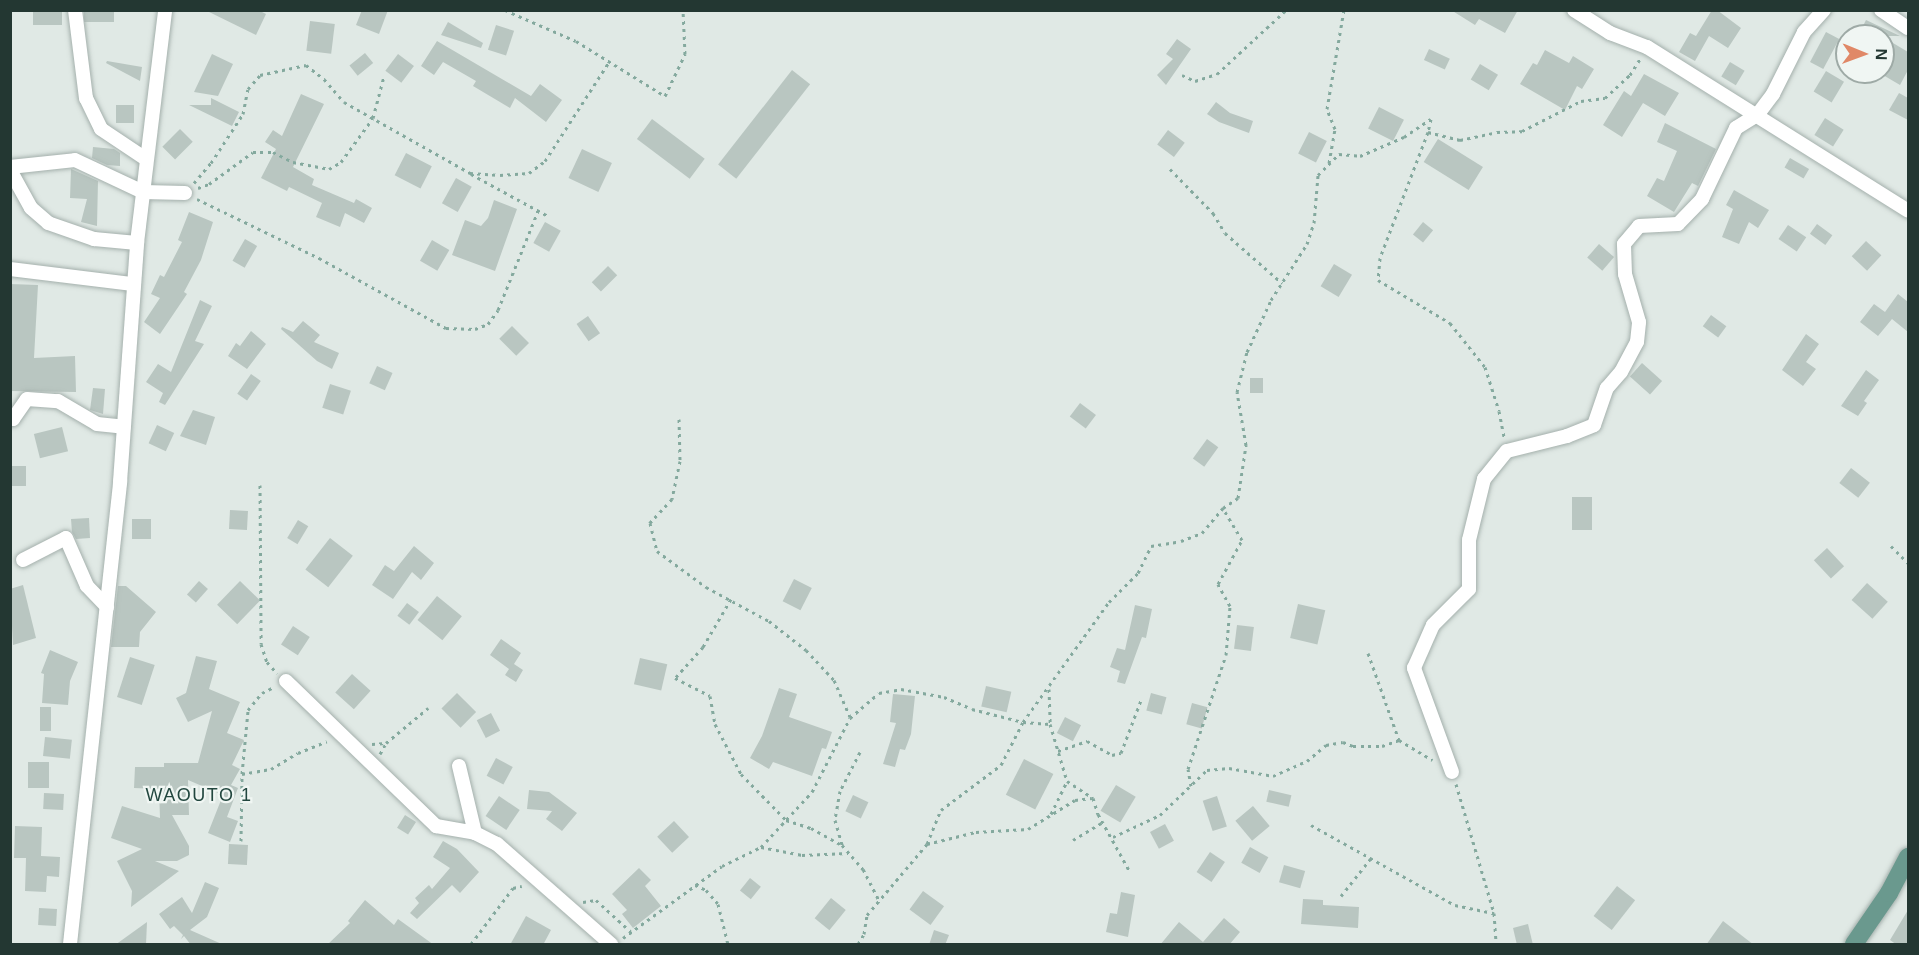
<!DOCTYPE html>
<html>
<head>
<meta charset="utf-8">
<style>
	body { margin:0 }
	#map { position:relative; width:1919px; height:955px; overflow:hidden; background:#e0e9e5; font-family:Helvetica,sans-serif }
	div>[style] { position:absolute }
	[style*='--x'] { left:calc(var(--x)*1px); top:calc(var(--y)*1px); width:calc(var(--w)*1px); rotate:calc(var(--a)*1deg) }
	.building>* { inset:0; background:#b9c6c1; transform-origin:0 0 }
	.path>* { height:3px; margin-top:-1.5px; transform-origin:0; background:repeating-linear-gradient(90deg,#84a99e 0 3px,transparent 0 7.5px) }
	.roads { filter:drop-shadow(0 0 2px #a4b0ac) drop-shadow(0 0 2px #a4b0ac) }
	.street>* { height:14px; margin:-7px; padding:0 7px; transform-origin:7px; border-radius:7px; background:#fff }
	.primary>* { height:18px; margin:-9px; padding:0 9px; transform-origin:9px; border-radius:9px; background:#6a998e }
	span { translate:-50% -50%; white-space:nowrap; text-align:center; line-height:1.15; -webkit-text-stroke:4.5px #f0f6f3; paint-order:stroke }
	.neighbourhood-label { font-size:18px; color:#22473f; letter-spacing:1.5px }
	.frame { position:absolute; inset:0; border:12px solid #233732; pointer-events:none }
	.north { position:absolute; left:1835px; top:24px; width:60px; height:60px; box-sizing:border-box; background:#f0f6f3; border:2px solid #9eaaa6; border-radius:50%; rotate:91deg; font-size:16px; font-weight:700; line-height:24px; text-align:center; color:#233732 }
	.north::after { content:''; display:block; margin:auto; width:21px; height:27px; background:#e08867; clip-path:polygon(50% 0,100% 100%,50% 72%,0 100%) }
</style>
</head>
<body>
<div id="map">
	<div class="building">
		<div style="left:33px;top:10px;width:29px;height:15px"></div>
		<div style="left:84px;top:10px;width:30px;height:12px"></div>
		<div style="clip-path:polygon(205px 10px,258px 10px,266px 14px,256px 35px)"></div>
		<div style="clip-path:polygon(362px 10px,388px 10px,379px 34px,356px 25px)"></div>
		<div style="clip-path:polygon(1451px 10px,1518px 10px,1505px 33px,1479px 19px,1475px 25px)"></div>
		<div style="clip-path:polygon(1712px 10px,1717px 10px,1741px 28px,1728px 48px,1709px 36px,1695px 61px,1679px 52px,1690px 33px,1696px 36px)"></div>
		<div style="clip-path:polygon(1866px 20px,1900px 36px,1858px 36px)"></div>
		<div style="left:310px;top:21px;width:25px;height:30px;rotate:7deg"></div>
		<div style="clip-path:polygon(448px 22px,483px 43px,481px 48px,441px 35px)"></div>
		<div style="left:496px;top:25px;width:19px;height:26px;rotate:18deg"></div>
		<div style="left:1826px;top:32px;width:15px;height:34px;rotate:28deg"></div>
		<div style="clip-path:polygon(1883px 37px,1908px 52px,1908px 70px,1900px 85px,1883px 75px)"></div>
		<div style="clip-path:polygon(1177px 39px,1191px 49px,1166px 85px,1157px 75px,1173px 59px,1166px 54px)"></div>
		<div style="clip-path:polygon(437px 41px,531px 96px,540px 84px,562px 100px,546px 122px,515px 98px,510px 108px,473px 86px,476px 81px,443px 62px,434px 75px,421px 66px)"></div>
		<div style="left:1429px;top:49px;width:23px;height:12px;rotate:25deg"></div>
		<div style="clip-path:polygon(1545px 50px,1569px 63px,1573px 56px,1594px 69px,1582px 89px,1577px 86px,1565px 110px,1520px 84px,1533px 63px,1537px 65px)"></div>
		<div style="left:365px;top:53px;width:13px;height:20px;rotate:51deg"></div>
		<div style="clip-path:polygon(212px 54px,233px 64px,218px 96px,194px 92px)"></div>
		<div style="left:398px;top:54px;width:20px;height:21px;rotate:37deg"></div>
		<div style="clip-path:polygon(107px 61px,142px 67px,140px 81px,106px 63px)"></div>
		<div style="left:1730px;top:62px;width:17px;height:17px;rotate:31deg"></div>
		<div style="left:1480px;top:64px;width:21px;height:18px;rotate:31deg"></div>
		<div style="left:792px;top:70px;width:23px;height:120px;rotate:38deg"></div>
		<div style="left:1826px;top:71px;width:21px;height:24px;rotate:31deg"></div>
		<div style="clip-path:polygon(1644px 74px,1679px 93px,1665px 116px,1643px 103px,1622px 137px,1603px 125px,1624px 91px,1631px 96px)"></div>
		<div style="clip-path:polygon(1899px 93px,1908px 98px,1908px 120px,1889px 110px)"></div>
		<div style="clip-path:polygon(301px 94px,324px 104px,293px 167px,314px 179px,312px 185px,354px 203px,356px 199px,372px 208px,364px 223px,345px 213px,340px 227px,316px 217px,322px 203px,289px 187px,287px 191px,261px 178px,276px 149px,265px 142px,273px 130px,282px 136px)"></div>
		<div style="clip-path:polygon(211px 98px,239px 112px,232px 126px,189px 105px,211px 105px)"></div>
		<div style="clip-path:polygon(1216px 102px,1230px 113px,1253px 121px,1249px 133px,1219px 122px,1207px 114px)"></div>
		<div style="left:116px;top:105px;width:18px;height:18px"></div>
		<div style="left:1379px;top:107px;width:28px;height:24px;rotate:27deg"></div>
		<div style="left:1825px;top:118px;width:22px;height:20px;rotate:32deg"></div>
		<div style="left:652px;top:119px;width:66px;height:25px;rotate:37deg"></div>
		<div style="clip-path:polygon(1665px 123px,1716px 149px,1698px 186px,1692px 183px,1674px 212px,1647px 196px,1657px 178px,1664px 181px,1677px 151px,1657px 142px)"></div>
		<div style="left:180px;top:129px;width:18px;height:25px;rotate:45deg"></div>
		<div style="left:1168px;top:130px;width:21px;height:18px;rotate:37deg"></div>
		<div style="left:1309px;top:132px;width:20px;height:24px;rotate:27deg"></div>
		<div style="left:1438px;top:139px;width:53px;height:27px;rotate:32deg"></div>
		<div style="clip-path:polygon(93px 147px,114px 149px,120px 153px,120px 166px,107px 165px,92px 158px)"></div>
		<div style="left:582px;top:149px;width:33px;height:32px;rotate:25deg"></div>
		<div style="left:406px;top:153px;width:29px;height:25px;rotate:27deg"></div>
		<div style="left:1790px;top:158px;width:22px;height:11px;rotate:30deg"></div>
		<div style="clip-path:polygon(71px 169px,98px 181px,97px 226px,81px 222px,87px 199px,70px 198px)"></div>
		<div style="left:456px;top:178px;width:18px;height:29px;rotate:29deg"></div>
		<div style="clip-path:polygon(1734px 190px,1769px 210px,1758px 228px,1749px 222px,1739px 244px,1722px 237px,1733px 209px,1726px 205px)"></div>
		<div style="clip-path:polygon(494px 200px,517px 209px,495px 271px,452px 255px,465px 220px,481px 226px,488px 218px)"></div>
		<div style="clip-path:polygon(189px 212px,213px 222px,201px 260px,184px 292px,187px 294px,160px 334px,144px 322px,160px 298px,151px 294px,160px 275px,164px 277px,182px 242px,178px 240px)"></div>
		<div style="left:545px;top:222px;width:18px;height:24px;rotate:29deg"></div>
		<div style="left:1423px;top:222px;width:13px;height:16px;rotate:39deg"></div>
		<div style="left:1817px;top:224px;width:19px;height:12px;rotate:36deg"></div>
		<div style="left:1788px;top:225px;width:22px;height:17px;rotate:34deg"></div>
		<div style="left:245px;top:239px;width:14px;height:25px;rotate:30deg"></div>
		<div style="left:432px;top:240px;width:20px;height:24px;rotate:30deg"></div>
		<div style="left:1866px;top:241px;width:21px;height:21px;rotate:43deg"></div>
		<div style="left:1599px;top:244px;width:20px;height:18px;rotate:41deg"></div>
		<div style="left:1334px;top:264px;width:21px;height:26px;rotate:31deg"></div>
		<div style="left:608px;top:266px;width:13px;height:23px;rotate:45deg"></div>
		<div style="clip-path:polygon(10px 284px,38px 285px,34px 358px,75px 356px,76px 392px,10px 391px)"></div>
		<div style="clip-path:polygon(1898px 294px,1908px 302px,1908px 332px,1892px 319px,1878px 336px,1860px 322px,1874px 304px,1885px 312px)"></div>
		<div style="clip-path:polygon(200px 300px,212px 306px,195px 341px,204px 344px,165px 405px,159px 402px,163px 393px,146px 382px,158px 364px,171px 372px)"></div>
		<div style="left:1711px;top:315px;width:19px;height:14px;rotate:36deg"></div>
		<div style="left:588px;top:316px;width:21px;height:14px;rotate:55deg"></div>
		<div style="clip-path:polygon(303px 321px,320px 335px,314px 342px,339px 353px,332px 369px,317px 361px,281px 329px,282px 327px,293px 332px)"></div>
		<div style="left:512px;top:326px;width:24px;height:18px;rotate:45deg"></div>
		<div style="clip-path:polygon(251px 331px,266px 344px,247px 369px,228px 356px,236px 343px,240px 346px)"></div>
		<div style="clip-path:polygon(1806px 334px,1819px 344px,1806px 362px,1816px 369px,1803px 386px,1782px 370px)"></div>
		<div style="left:1642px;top:363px;width:27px;height:18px;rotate:42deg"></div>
		<div style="left:377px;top:366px;width:17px;height:19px;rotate:24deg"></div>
		<div style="clip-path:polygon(1866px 370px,1879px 380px,1864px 401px,1867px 403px,1858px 416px,1841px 406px)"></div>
		<div style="left:251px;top:374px;width:12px;height:24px;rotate:35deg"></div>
		<div style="left:1250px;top:378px;width:13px;height:15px"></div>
		<div style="left:330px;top:384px;width:22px;height:25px;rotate:18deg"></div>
		<div style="clip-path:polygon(93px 388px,105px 389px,103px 414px,90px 410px)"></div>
		<div style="left:1080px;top:403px;width:20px;height:17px;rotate:37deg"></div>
		<div style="clip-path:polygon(193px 410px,215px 417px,206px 445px,180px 436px)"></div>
		<div style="left:157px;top:425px;width:19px;height:20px;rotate:25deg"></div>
		<div style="left:62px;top:427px;width:25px;height:29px;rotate:76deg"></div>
		<div style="left:1207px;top:439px;width:14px;height:24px;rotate:36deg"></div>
		<div style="left:10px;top:466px;width:16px;height:20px"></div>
		<div style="left:1851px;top:468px;width:24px;height:19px;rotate:38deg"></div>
		<div style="left:1572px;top:497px;width:20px;height:33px"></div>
		<div style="left:230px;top:510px;width:18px;height:19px;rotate:3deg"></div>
		<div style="clip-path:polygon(89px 518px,90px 538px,76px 539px,72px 532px,71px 519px)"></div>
		<div style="left:132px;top:519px;width:19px;height:20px"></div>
		<div style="left:298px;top:520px;width:12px;height:21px;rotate:31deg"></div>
		<div style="left:330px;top:538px;width:29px;height:40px;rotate:38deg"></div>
		<div style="clip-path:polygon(414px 546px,434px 563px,421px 580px,412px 572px,393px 599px,372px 585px,385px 565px,394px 571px)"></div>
		<div style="left:1827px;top:548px;width:25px;height:18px;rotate:47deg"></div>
		<div style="left:794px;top:579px;width:20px;height:25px;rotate:27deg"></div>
		<div style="left:199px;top:581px;width:12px;height:18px;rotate:42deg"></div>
		<div style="left:240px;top:581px;width:28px;height:33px;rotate:44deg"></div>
		<div style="left:1867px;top:583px;width:28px;height:23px;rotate:42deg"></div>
		<div style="clip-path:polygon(23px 585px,36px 638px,13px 645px,10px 589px)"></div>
		<div style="clip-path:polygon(118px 586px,126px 586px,156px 612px,140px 632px,139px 647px,111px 647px)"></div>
		<div style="left:437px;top:596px;width:32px;height:31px;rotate:39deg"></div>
		<div style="left:407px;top:603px;width:15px;height:16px;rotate:37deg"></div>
		<div style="left:1298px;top:604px;width:28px;height:35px;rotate:13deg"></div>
		<div style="clip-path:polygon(1135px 605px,1152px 609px,1146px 638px,1142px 637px,1125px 684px,1117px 682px,1120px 671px,1110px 667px,1117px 648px,1125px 650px)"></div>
		<div style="left:1237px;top:625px;width:17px;height:24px;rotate:7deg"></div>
		<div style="left:293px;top:626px;width:20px;height:22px;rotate:33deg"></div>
		<div style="clip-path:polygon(501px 639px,521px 653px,514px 664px,523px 670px,516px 682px,505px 675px,509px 669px,490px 655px)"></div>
		<div style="clip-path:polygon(50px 650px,78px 662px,70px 681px,68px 705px,42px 703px,44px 674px,41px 673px)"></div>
		<div style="clip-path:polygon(196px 656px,217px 661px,209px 689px,240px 702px,227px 733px,244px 740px,232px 765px,240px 769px,231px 785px,238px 788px,227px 817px,238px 821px,230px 842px,208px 833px,223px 795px,188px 780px,189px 815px,172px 815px,189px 846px,189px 855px,177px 861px,155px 861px,179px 871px,131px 907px,132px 891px,117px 861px,142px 849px,111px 838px,122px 806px,160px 818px,159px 789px,134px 788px,135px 767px,164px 767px,164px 763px,198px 763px,212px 711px,188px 722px,176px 698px,186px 693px)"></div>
		<div style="left:130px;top:657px;width:26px;height:42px;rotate:18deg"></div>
		<div style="left:640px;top:658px;width:28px;height:27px;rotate:13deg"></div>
		<div style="left:352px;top:674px;width:25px;height:25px;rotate:42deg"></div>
		<div style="left:986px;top:686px;width:26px;height:21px;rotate:13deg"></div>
		<div style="clip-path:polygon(779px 688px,797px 694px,789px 717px,832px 732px,826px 749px,822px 748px,812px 776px,773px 762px,769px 769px,750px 758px,762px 736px)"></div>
		<div style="left:457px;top:693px;width:27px;height:22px;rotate:45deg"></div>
		<div style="left:1151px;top:693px;width:16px;height:18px;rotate:15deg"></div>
		<div style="clip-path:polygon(893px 694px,915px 696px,911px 734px,905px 750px,900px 749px,895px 767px,883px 764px,896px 723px,890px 722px)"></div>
		<div style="left:1192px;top:703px;width:16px;height:22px;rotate:15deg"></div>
		<div style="left:40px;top:707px;width:11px;height:24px"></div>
		<div style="left:491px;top:713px;width:20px;height:16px;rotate:63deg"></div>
		<div style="left:1065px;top:717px;width:18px;height:18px;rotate:27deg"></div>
		<div style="left:45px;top:737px;width:27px;height:19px;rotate:6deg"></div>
		<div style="left:496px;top:758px;width:19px;height:20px;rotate:28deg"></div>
		<div style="left:1024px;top:759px;width:33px;height:40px;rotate:27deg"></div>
		<div style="left:28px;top:762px;width:21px;height:26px"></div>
		<div style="left:1116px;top:785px;width:23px;height:30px;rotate:31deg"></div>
		<div style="clip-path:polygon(529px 790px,549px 792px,577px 813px,562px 831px,546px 819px,552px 811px,527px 809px)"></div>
		<div style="left:1269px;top:790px;width:23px;height:12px;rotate:13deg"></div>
		<div style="left:44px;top:793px;width:20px;height:16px;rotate:3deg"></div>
		<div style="left:853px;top:795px;width:17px;height:18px;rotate:25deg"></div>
		<div style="left:499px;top:796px;width:25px;height:24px;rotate:34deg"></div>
		<div style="left:1217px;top:796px;width:32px;height:15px;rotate:72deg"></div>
		<div style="left:1253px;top:806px;width:26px;height:23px;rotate:50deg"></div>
		<div style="left:405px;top:815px;width:13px;height:15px;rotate:32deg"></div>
		<div style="left:674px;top:821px;width:22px;height:23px;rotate:47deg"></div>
		<div style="left:1165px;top:824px;width:19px;height:17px;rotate:62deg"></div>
		<div style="clip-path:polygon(15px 826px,42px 827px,41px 856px,60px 857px,59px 877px,47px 876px,46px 892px,25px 891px,26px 858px,14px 858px)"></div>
		<div style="clip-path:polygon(443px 841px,457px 849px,479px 872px,460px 893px,452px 885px,417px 919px,410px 913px,419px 903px,415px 898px,429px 885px,432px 889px,450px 868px,433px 857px)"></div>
		<div style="left:229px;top:844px;width:19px;height:20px;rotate:3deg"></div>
		<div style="left:1250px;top:847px;width:21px;height:18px;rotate:29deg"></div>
		<div style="left:1210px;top:852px;width:18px;height:24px;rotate:34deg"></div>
		<div style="left:1284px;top:865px;width:22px;height:18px;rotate:16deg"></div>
		<div style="clip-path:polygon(639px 868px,651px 880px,645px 886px,661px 906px,633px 928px,622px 914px,627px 910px,612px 894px)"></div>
		<div style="left:750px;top:878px;width:14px;height:16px;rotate:39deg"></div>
		<div style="clip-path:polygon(205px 882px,219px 888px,207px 917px,190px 930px,224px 945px,191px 945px,184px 936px,181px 939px,183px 935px,174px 926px,170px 929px,159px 914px,182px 897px,192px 913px)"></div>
		<div style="left:1617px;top:886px;width:23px;height:38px;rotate:38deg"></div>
		<div style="left:923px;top:891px;width:26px;height:23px;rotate:36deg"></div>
		<div style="clip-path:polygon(1121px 892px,1135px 895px,1128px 937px,1106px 932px,1110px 913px,1117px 914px)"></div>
		<div style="left:831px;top:898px;width:19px;height:26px;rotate:39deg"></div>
		<div style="clip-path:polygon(1303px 899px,1323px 900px,1323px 905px,1359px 907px,1358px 928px,1301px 924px)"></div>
		<div style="clip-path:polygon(365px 900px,394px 925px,398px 919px,434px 945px,327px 945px,350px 923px,348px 921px)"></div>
		<div style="left:39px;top:908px;width:18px;height:17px;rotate:3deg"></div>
		<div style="clip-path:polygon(1908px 910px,1908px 945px,1897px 945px,1890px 940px)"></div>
		<div style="clip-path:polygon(526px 916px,551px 930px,543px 945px,510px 945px)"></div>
		<div style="clip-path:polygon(1224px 918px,1240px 932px,1229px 945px,1160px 945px,1179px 922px,1203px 942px)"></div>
		<div style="clip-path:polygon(1723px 921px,1754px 945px,1706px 945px)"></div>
		<div style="clip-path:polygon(147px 922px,146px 945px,115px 945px)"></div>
		<div style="clip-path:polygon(1528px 924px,1533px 945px,1517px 945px,1513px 928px)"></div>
		<div style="clip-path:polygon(934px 930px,949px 935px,945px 945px,929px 945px)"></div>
	</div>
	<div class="path">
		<div style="--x:505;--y:10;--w:77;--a:23.6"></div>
		<div style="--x:576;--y:41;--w:105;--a:31.7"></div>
		<div style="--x:665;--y:96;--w:47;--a:-64.5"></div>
		<div style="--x:685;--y:54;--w:44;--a:-92.6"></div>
		<div style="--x:1182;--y:75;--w:14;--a:25"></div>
		<div style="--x:1195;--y:81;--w:23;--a:-18"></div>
		<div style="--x:1217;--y:74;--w:94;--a:-42.8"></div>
		<div style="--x:1428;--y:132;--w:135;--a:110.9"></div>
		<div style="--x:1380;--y:258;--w:22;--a:95"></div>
		<div style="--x:1378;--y:280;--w:84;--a:30.8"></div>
		<div style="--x:1450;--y:323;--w:56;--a:51.5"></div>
		<div style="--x:1485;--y:367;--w:46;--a:72.3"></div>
		<div style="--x:1499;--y:411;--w:26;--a:79"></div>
		<div style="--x:1329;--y:163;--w:35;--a:-80"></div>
		<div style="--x:1335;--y:129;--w:22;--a:-112"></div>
		<div style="--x:1327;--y:109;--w:100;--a:-80.3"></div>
		<div style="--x:1170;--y:169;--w:62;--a:45.7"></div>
		<div style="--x:1213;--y:213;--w:23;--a:59"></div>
		<div style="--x:1225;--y:233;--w:76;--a:41.3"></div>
		<div style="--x:471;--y:174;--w:88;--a:28.6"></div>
		<div style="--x:194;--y:183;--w:26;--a:-50"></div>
		<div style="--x:211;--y:163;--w:59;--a:-56.9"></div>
		<div style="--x:243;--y:114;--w:25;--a:-79"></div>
		<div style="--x:248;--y:89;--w:18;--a:-49"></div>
		<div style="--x:260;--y:75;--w:47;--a:-12.3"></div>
		<div style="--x:306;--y:65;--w:23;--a:38"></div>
		<div style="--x:324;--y:79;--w:30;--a:49"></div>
		<div style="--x:344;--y:102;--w:145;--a:29.4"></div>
		<div style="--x:470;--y:173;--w:30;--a:4"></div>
		<div style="--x:500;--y:175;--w:29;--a:-4"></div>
		<div style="--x:529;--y:173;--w:20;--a:-37"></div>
		<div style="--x:545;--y:161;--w:118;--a:-57.1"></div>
		<div style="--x:198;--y:188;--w:12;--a:-20"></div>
		<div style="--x:209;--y:184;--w:54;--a:-36"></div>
		<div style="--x:253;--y:152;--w:20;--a:0"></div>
		<div style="--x:273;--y:152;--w:22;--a:27"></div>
		<div style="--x:293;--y:162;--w:37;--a:11"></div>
		<div style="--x:329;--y:169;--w:14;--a:-30"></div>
		<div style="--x:341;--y:162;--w:54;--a:-54"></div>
		<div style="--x:373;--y:118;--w:43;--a:-75.3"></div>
		<div style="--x:197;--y:199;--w:136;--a:25.8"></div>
		<div style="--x:319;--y:258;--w:145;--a:28.9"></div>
		<div style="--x:446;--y:328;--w:29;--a:2"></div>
		<div style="--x:475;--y:329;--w:14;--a:-21"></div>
		<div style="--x:488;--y:324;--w:17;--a:-54"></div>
		<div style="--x:498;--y:310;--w:107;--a:-68"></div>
		<div style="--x:679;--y:419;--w:42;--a:88.6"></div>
		<div style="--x:680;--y:461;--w:39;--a:102"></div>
		<div style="--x:672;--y:499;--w:33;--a:133"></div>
		<div style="--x:650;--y:523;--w:29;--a:76"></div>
		<div style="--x:657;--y:551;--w:61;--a:36.3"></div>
		<div style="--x:706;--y:587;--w:72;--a:28.4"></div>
		<div style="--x:769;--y:621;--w:47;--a:38.1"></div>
		<div style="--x:806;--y:650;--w:41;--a:47"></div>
		<div style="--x:834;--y:680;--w:40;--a:66.6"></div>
		<div style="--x:260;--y:485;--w:159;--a:89.6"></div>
		<div style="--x:261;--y:644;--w:19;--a:72"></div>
		<div style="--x:267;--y:662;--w:15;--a:48"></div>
		<div style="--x:1891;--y:546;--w:24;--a:45"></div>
		<div style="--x:731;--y:599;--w:56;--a:120.3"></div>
		<div style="--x:703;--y:647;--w:42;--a:132.1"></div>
		<div style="--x:675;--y:678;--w:39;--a:27"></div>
		<div style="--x:710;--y:696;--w:28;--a:80"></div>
		<div style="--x:715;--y:724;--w:56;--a:62.5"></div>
		<div style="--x:741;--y:774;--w:64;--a:45.6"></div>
		<div style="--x:786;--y:820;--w:26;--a:18"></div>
		<div style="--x:811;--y:828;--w:35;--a:29"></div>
		<div style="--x:1368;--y:653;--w:92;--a:70.4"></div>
		<div style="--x:1399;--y:740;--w:39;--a:31"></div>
		<div style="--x:1049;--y:689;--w:35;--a:88"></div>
		<div style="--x:1050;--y:724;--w:59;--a:73.4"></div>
		<div style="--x:1067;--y:781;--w:31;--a:33"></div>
		<div style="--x:1093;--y:798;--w:17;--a:73"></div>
		<div style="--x:1098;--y:814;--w:66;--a:61.1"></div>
		<div style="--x:372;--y:744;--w:14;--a:-4"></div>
		<div style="--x:1058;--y:751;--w:31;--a:-19"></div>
		<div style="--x:1087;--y:741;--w:29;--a:29"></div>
		<div style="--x:1112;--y:755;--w:9;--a:-13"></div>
		<div style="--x:1121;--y:753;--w:57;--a:-69.3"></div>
		<div style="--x:860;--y:752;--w:44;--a:117.1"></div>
		<div style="--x:840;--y:791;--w:29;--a:100"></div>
		<div style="--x:835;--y:820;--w:26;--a:74"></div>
		<div style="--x:842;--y:845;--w:32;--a:49"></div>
		<div style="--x:863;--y:869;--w:34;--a:63"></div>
		<div style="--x:380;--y:754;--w:13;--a:-61"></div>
		<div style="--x:386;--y:743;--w:55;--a:-39.8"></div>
		<div style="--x:242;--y:774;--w:29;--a:-10"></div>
		<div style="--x:271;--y:769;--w:31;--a:-31"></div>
		<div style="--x:298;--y:753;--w:31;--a:-22"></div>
		<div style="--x:1456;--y:784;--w:134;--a:73.6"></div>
		<div style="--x:1494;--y:913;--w:31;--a:86"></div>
		<div style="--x:1191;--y:786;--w:17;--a:-100"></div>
		<div style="--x:1188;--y:769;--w:120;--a:-71.6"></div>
		<div style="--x:1226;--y:655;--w:49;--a:-85.3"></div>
		<div style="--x:1230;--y:606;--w:25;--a:-119"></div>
		<div style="--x:1218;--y:584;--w:50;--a:-61.4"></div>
		<div style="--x:1242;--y:540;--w:37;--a:-121"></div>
		<div style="--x:1051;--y:814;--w:37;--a:-64"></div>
		<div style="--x:1311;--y:825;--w:165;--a:29.1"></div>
		<div style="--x:1455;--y:905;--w:40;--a:12"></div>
		<div style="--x:1113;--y:837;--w:52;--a:-25.1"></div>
		<div style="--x:1160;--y:815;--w:65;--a:-43.8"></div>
		<div style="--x:1207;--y:770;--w:22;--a:-5"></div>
		<div style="--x:1229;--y:768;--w:45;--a:10.3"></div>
		<div style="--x:1273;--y:776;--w:37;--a:-24"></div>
		<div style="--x:1307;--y:761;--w:25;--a:-40"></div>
		<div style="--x:1326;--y:745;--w:17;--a:-10"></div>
		<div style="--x:1343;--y:742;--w:11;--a:22"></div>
		<div style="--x:1353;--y:746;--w:29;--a:0"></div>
		<div style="--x:1382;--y:746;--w:18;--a:-19"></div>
		<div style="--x:1073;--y:840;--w:35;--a:-31"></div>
		<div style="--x:241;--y:841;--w:67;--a:-89.1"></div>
		<div style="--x:242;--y:774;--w:64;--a:-84.6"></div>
		<div style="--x:248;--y:710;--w:22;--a:-51"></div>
		<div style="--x:262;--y:693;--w:13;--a:-27"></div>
		<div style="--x:927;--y:844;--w:50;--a:-13.8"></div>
		<div style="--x:976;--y:832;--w:52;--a:-3.3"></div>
		<div style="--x:1028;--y:829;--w:55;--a:-31.7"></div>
		<div style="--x:1075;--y:800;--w:17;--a:-7"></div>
		<div style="--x:761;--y:847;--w:42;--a:11"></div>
		<div style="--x:802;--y:855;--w:46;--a:-2.5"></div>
		<div style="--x:695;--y:885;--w:12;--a:24"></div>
		<div style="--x:706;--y:890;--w:18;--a:49"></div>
		<div style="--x:718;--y:904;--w:41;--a:76"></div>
		<div style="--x:1341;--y:896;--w:48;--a:-51.7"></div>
		<div style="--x:583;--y:902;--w:13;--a:-9"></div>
		<div style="--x:596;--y:900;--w:47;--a:42.4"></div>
		<div style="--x:623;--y:938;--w:122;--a:-36"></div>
		<div style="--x:722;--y:866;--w:43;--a:-26"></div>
		<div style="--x:761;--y:847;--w:75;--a:-47.2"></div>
		<div style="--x:812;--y:792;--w:83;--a:-62.8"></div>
		<div style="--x:850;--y:718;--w:38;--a:-41"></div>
		<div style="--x:879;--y:693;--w:22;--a:-10"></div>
		<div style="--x:901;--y:689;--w:44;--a:10.5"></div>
		<div style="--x:944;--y:697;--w:30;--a:23"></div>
		<div style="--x:972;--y:709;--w:53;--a:14.3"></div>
		<div style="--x:1023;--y:722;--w:27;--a:4"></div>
		<div style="--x:471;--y:944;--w:70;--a:-53.1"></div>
		<div style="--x:513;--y:888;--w:9;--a:-13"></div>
		<div style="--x:858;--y:944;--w:12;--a:-59"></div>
		<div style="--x:864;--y:934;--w:19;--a:-81"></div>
		<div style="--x:867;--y:915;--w:93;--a:-49.8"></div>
		<div style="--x:927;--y:844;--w:37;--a:-68"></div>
		<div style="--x:941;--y:810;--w:75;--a:-36.9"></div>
		<div style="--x:1001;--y:765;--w:48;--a:-62.9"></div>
		<div style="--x:1023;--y:722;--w:148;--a:-54.4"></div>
		<div style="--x:1109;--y:602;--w:41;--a:-45"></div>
		<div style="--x:1138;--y:573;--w:30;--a:-64"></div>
		<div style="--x:1151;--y:546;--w:30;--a:-9"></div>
		<div style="--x:1181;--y:541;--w:22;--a:-21"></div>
		<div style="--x:1202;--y:533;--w:33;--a:-50"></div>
		<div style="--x:1223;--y:508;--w:18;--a:-34"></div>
		<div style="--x:1238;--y:498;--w:54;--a:-81.4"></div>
		<div style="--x:1246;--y:445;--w:54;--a:-99.6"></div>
		<div style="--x:1237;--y:392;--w:41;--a:-76"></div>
		<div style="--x:1247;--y:352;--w:57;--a:-65.2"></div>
		<div style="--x:1271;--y:300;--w:67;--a:-57.3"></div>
		<div style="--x:1307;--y:244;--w:22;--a:-72"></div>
		<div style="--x:1314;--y:223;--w:48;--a:-85.2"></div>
		<div style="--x:1318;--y:175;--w:30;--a:-45"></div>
		<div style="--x:1339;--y:154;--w:21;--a:5"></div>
		<div style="--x:1360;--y:156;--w:48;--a:-23.4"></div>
		<div style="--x:1404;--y:137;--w:32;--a:-34"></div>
		<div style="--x:1431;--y:119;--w:13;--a:103"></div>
		<div style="--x:1428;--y:132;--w:33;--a:14"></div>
		<div style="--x:1460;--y:140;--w:38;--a:-12"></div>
		<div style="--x:1497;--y:132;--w:25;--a:-2"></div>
		<div style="--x:1522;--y:131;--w:66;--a:-27"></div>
		<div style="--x:1581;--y:101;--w:24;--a:-7"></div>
		<div style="--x:1605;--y:98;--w:34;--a:-43"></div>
		<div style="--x:1630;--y:75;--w:19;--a:-58"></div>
	</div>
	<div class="roads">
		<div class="street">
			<div style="--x:75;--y:10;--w:89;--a:82.9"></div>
			<div style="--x:86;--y:98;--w:34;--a:64"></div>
			<div style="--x:101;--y:129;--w:54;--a:33.7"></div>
			<div style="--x:1574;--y:10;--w:43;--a:32.6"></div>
			<div style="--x:1610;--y:33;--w:40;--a:21"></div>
			<div style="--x:1647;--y:47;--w:308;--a:32.1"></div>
			<div style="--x:1881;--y:10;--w:32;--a:34"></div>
			<div style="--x:10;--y:167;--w:65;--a:-6.1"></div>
			<div style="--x:75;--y:160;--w:75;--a:25.2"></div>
			<div style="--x:143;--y:192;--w:42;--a:1.4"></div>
			<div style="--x:10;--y:170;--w:43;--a:61.1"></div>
			<div style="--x:31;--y:208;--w:23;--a:41"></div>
			<div style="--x:48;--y:223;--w:49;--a:19.2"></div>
			<div style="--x:94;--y:239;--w:43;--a:5.3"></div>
			<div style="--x:10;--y:269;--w:124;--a:7"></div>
			<div style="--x:10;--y:419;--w:3;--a:0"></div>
			<div style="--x:13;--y:419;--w:24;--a:-55"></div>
			<div style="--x:27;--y:399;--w:31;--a:4"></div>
			<div style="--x:58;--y:401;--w:45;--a:30.5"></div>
			<div style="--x:97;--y:424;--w:27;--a:6"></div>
			<div style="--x:23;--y:560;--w:48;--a:-27.1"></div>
			<div style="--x:66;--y:538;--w:52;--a:66.4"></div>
			<div style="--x:87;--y:586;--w:29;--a:46"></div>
			<div style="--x:286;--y:681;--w:209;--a:44"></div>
			<div style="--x:436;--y:826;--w:40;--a:10"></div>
			<div style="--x:475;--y:833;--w:25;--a:27"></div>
			<div style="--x:497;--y:844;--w:152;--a:41.3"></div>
			<div style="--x:459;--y:766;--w:69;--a:76.6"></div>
			<div style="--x:1452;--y:772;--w:111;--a:-110.1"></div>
			<div style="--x:1414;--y:668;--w:47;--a:-66.2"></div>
			<div style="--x:1433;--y:625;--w:51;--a:-45"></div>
			<div style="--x:1469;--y:589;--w:49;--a:-90"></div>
			<div style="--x:1469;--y:540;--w:63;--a:-76.2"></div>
			<div style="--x:1484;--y:479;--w:36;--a:-51"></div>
			<div style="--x:1507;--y:451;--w:62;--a:-14"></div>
			<div style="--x:1567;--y:436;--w:29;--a:-22"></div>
			<div style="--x:1594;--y:425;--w:39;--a:-71"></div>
			<div style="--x:1607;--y:388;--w:21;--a:-49"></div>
			<div style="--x:1621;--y:372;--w:34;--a:-62"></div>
			<div style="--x:1637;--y:342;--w:20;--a:-84"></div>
			<div style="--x:1639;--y:322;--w:50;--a:-106.3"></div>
			<div style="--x:1625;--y:274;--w:30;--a:-92"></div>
			<div style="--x:1624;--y:244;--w:23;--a:-50"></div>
			<div style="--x:1639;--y:226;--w:39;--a:-3"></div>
			<div style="--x:1678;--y:224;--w:35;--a:-46"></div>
			<div style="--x:1702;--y:199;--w:79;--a:-64.4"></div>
			<div style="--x:1736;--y:128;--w:26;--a:-32"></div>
			<div style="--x:1758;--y:114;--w:25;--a:-53"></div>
			<div style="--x:1773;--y:94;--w:69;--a:-63.4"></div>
			<div style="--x:1804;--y:32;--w:30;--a:-48"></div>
			<div style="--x:70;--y:944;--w:465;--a:-83.8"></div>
			<div style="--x:120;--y:482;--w:240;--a:-85.9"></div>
			<div style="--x:137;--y:243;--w:235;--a:-83.1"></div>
		</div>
		<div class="primary">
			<div style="--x:1854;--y:944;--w:62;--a:-55.5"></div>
			<div style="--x:1889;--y:893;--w:41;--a:-62.2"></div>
		</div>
	</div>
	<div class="neighbourhood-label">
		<span style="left:199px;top:795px">WAOUTO 1</span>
	</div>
	<div class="frame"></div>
	<div class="north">N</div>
</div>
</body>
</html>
